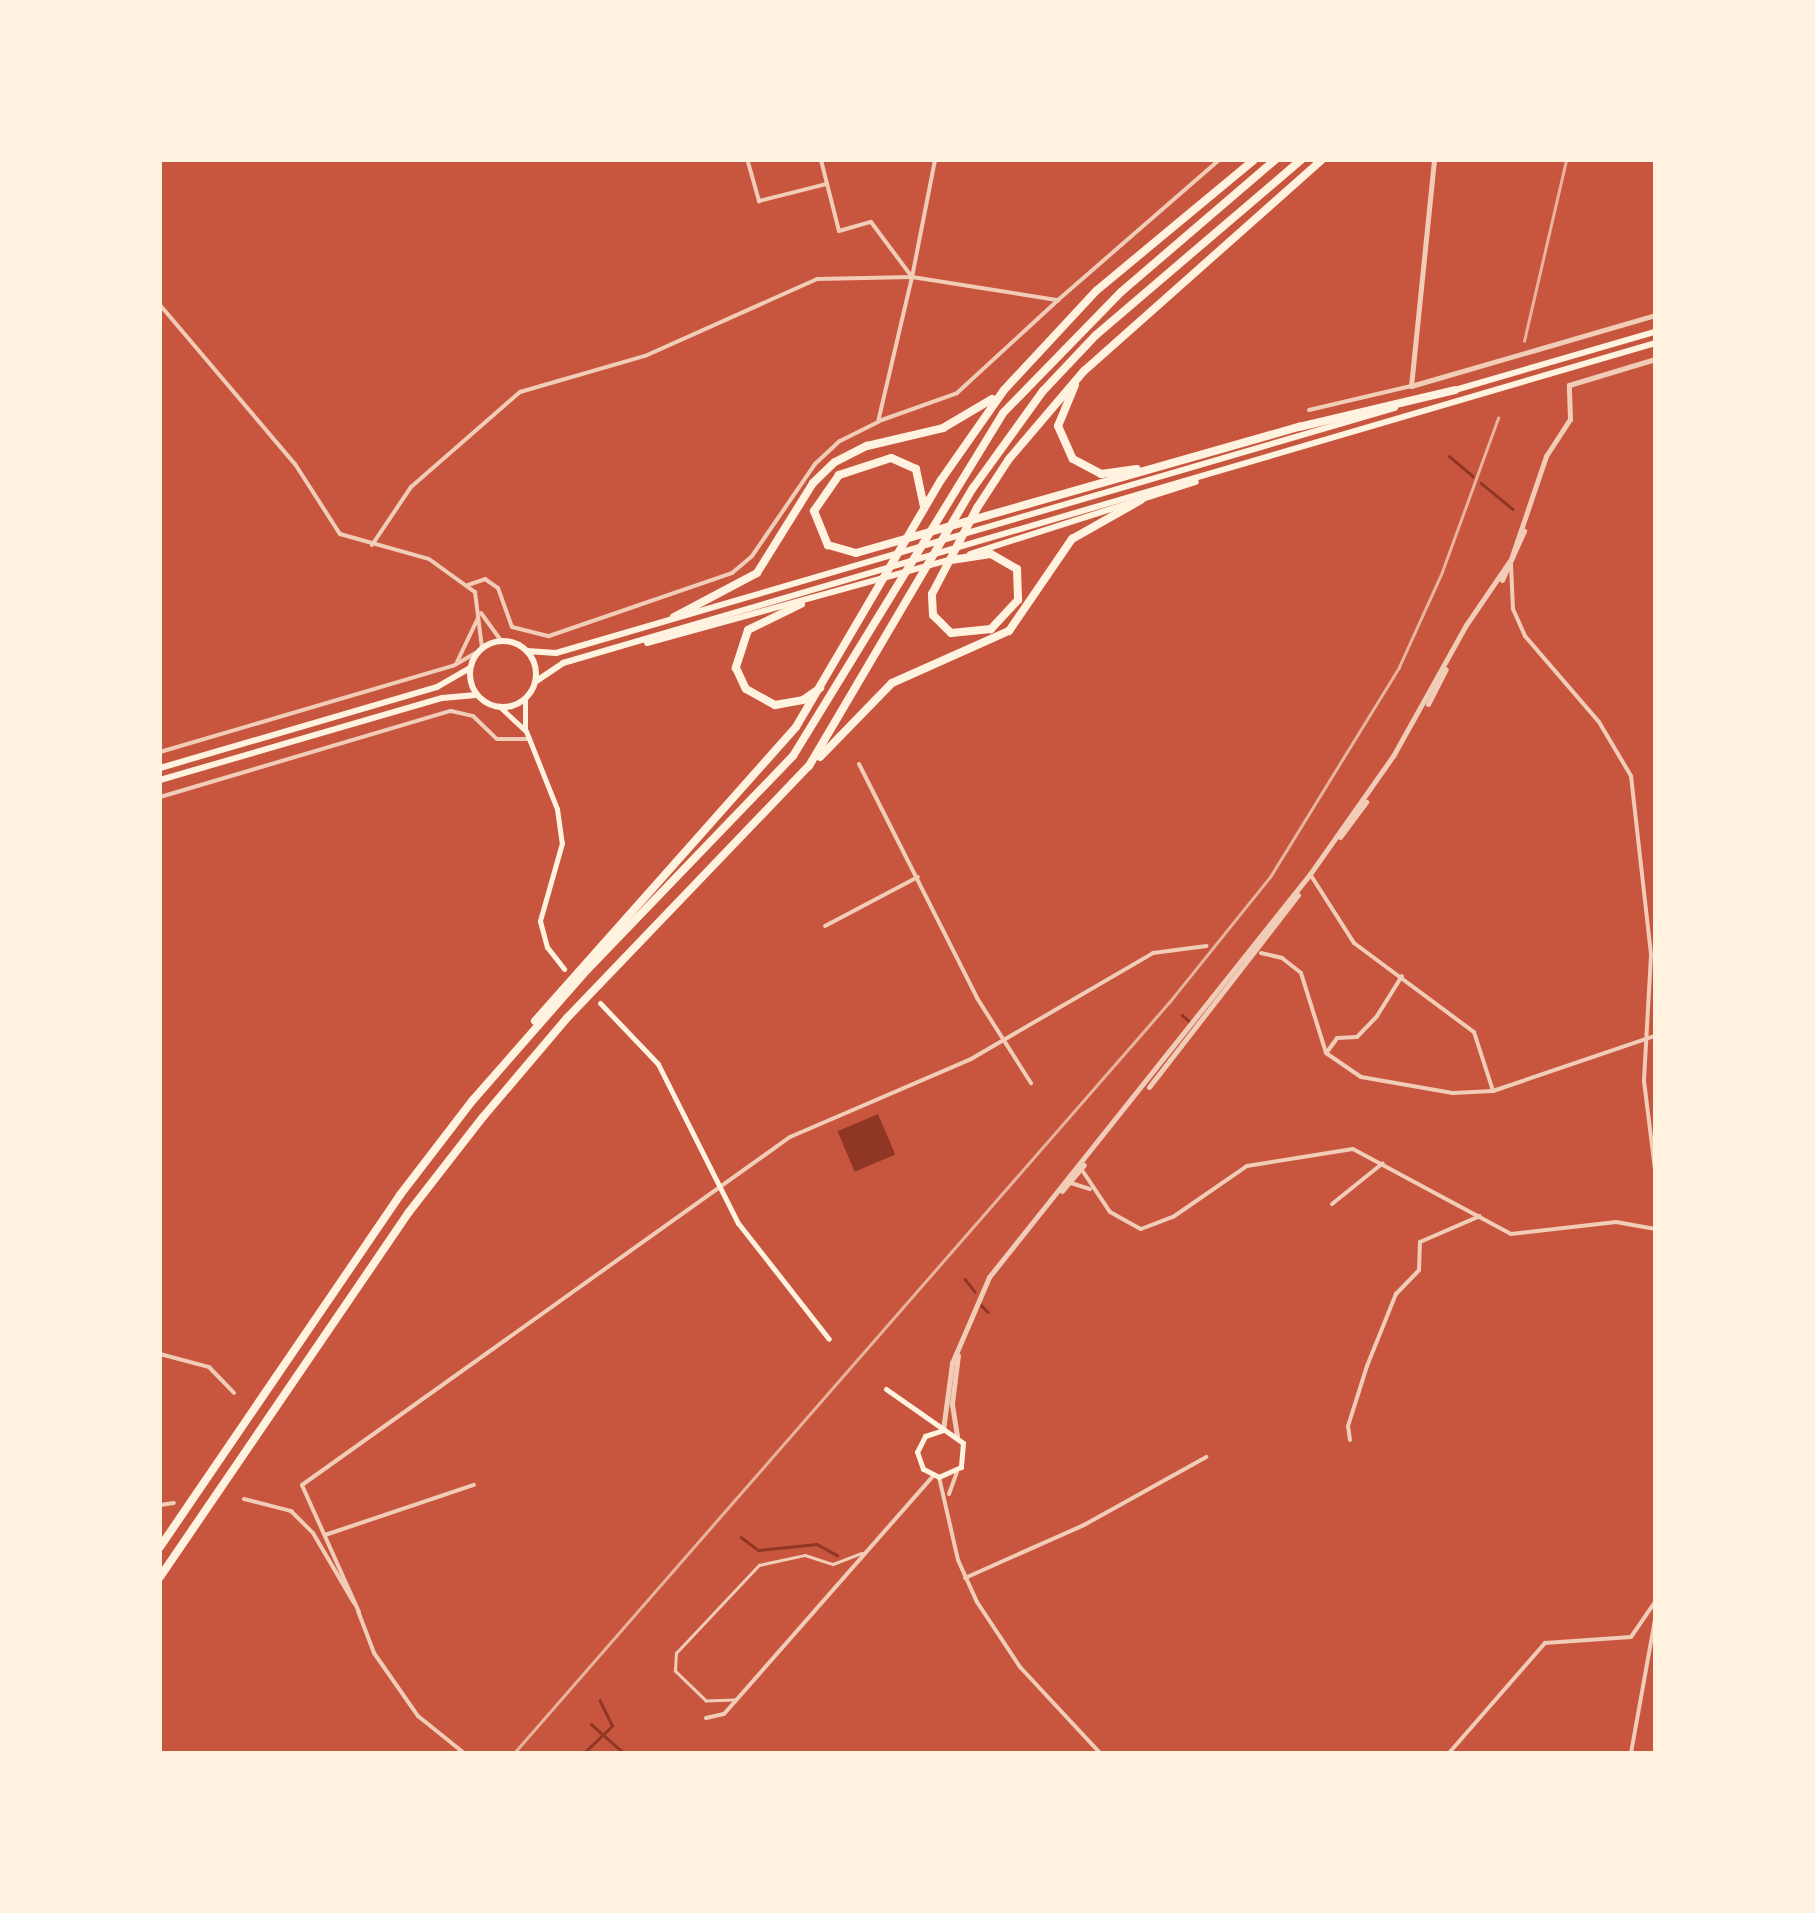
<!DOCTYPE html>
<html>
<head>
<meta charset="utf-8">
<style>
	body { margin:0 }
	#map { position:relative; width:1815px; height:1913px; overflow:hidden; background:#c8553d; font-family:"Noto Sans",sans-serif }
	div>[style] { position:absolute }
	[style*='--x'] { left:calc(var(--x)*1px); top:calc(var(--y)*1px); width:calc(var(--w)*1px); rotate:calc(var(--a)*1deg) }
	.water>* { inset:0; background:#8f3625; transform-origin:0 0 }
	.stream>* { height:2.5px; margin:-1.25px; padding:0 1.25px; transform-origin:1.25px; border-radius:1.25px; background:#8f3625 }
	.service>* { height:2.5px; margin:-1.25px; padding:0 1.25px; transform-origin:1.25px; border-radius:1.25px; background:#f1ccb7 }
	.minor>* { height:4px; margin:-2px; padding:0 2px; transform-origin:2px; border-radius:2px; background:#f1ccb7 }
	.tertiary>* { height:5px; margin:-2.5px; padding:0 2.5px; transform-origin:2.5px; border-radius:2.5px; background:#f1ccb7 }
	.secondary>* { height:5px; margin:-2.5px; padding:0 2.5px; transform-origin:2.5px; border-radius:2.5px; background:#fff3e0 }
	.trunk>* { height:6px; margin:-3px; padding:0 3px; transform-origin:3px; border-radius:3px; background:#fff3e0 }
	.trunk>.ring { margin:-3px; padding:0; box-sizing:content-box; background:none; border:6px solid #fff3e0; border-radius:50% }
	.motorway>* { height:8px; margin:-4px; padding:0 4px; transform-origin:4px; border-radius:4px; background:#fff3e0 }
	.rail>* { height:2.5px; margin:-1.25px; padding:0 1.25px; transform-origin:1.25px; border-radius:1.25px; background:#e9b49f }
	span { translate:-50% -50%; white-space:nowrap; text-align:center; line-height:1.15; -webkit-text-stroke:8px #fff3e0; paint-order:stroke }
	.frame { position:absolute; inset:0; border:162px solid #fff3e0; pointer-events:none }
</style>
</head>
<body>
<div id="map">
	<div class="water">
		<div style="left:878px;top:1114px;width:44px;height:44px;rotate:67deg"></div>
	</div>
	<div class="stream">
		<div style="--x:1449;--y:456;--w:31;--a:40"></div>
		<div style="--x:1481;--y:483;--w:41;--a:39.1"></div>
		<div style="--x:1182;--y:1015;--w:11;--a:41"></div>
		<div style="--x:965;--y:1279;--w:16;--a:52"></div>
		<div style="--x:980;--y:1304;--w:11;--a:45"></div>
		<div style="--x:741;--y:1537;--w:21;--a:37"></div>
		<div style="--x:758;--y:1550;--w:59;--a:-5.8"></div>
		<div style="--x:817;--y:1544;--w:23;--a:29"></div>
		<div style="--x:591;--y:1724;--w:44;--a:41.3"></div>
		<div style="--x:584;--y:1753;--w:39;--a:-44"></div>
		<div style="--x:612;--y:1726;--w:28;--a:-116"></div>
	</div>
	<div class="service">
		<div style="--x:735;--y:1700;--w:29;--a:178"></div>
		<div style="--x:706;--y:1701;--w:43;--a:-135.9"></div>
		<div style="--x:675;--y:1671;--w:18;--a:-87"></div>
		<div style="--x:676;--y:1653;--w:121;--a:-46.7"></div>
		<div style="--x:759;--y:1565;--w:47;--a:-12.3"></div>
		<div style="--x:805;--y:1555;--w:29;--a:18"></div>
		<div style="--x:833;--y:1564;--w:31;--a:-21"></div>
	</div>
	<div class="minor">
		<div style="--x:821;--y:160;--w:73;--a:75.8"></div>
		<div style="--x:839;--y:231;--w:33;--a:-16"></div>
		<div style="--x:871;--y:222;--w:69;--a:53.3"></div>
		<div style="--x:935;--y:160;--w:119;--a:101.1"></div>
		<div style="--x:912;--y:277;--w:148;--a:9"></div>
		<div style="--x:1058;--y:300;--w:213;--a:-41"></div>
		<div style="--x:748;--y:162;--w:41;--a:74.2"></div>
		<div style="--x:759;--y:201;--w:69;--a:-14.2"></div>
		<div style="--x:160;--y:305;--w:209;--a:49.7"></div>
		<div style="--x:295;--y:464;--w:83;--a:57.3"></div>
		<div style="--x:340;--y:534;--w:92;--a:15.7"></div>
		<div style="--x:429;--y:559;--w:57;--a:35.7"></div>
		<div style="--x:475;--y:592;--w:56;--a:82.9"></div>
		<div style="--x:1309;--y:410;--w:105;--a:-13.2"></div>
		<div style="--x:879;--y:421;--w:83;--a:-19.7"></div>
		<div style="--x:957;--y:393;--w:137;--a:-42.6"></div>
		<div style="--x:372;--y:545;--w:70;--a:-56.1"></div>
		<div style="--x:411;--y:487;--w:145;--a:-41.1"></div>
		<div style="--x:520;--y:392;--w:130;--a:-16.1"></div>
		<div style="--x:645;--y:356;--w:188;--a:-24.1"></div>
		<div style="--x:817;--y:279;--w:95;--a:-1.2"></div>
		<div style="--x:1511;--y:564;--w:45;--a:87.5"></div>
		<div style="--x:1513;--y:609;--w:30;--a:66"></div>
		<div style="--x:1525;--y:636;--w:113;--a:49.3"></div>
		<div style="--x:1599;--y:722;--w:63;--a:59.3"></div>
		<div style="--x:1631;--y:776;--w:180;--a:83.6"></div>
		<div style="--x:1651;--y:955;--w:126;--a:93.2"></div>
		<div style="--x:1644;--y:1081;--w:89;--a:82.9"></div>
		<div style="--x:468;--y:585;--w:18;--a:-19"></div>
		<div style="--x:485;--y:579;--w:16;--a:35"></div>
		<div style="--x:498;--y:588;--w:41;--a:70.3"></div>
		<div style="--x:512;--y:627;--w:38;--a:14"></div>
		<div style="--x:549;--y:636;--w:194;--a:-19"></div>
		<div style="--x:732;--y:573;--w:26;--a:-40"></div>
		<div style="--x:752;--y:556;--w:112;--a:-55.6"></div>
		<div style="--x:815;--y:464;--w:34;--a:-43"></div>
		<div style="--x:840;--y:441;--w:42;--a:-26.6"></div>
		<div style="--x:878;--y:422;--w:149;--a:-76.8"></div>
		<div style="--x:481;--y:613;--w:34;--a:54"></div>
		<div style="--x:457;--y:662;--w:49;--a:-64.5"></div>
		<div style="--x:160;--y:752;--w:305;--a:-16.4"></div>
		<div style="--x:453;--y:666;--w:30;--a:-30"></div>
		<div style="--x:859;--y:764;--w:262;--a:63.2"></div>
		<div style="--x:977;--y:998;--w:101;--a:57.6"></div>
		<div style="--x:160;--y:797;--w:303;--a:-16.5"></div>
		<div style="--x:451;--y:711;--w:23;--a:13"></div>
		<div style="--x:473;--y:716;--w:33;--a:44"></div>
		<div style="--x:497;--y:739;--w:33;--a:0"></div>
		<div style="--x:1310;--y:874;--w:82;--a:57.5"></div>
		<div style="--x:1354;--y:943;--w:149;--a:36.6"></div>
		<div style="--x:1474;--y:1032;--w:62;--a:72.1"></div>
		<div style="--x:825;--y:926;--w:105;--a:-27.8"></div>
		<div style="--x:1261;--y:953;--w:22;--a:13"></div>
		<div style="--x:1282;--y:958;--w:24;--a:38"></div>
		<div style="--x:1301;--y:973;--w:84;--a:72.6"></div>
		<div style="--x:1326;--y:1053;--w:42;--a:34.4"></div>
		<div style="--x:1361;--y:1077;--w:93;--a:9.9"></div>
		<div style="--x:1453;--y:1093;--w:40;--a:-2.9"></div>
		<div style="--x:1493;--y:1091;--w:171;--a:-18.8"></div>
		<div style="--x:1327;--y:1052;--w:17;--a:-54"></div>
		<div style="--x:1337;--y:1038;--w:20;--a:-3"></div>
		<div style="--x:1357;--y:1037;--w:29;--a:-46"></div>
		<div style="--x:1377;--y:1016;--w:47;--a:-58"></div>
		<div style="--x:1082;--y:1170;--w:50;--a:56.3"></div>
		<div style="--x:1110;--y:1212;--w:35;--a:29"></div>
		<div style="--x:1141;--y:1229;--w:34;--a:-21"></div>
		<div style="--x:1173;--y:1217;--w:90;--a:-34.6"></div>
		<div style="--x:1247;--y:1166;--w:107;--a:-9.1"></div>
		<div style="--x:1353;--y:1149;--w:179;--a:28.3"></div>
		<div style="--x:1511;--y:1234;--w:106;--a:-6.5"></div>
		<div style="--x:1616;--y:1222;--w:40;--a:10"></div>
		<div style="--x:1071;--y:1183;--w:20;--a:18"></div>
		<div style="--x:1332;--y:1204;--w:65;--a:-38.8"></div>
		<div style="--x:160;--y:1354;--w:51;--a:14.9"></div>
		<div style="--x:209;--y:1367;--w:36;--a:46"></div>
		<div style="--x:1350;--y:1440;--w:14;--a:-98"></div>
		<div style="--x:1348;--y:1426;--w:63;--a:-72.4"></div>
		<div style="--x:1367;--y:1366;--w:78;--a:-68.1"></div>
		<div style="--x:1396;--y:1294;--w:33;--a:-46"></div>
		<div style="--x:1419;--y:1270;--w:28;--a:-88"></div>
		<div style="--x:1420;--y:1242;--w:65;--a:-23.4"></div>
		<div style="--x:939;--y:1477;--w:85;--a:77.1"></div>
		<div style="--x:958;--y:1560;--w:46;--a:65.7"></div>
		<div style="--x:977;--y:1602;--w:78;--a:56.5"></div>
		<div style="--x:1020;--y:1667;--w:117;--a:47.1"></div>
		<div style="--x:949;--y:1494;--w:23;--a:-70"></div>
		<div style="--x:244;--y:1499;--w:49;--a:14.3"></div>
		<div style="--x:291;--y:1511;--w:31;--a:45"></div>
		<div style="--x:313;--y:1533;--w:81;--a:59.6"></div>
		<div style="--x:160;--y:1505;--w:14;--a:-8"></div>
		<div style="--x:325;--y:1535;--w:157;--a:-18.6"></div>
		<div style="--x:965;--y:1578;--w:130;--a:-24"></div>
		<div style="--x:1084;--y:1525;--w:140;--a:-29.1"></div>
		<div style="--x:358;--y:1611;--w:45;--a:69.1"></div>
		<div style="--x:374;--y:1653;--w:77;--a:55.1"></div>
		<div style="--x:418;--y:1716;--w:59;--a:38.8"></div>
		<div style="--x:359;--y:1612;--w:139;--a:-114.2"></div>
		<div style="--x:302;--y:1485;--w:599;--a:-35.49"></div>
		<div style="--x:790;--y:1137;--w:197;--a:-23.3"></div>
		<div style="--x:971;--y:1059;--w:211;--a:-30.2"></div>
		<div style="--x:1153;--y:953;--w:54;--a:-7.4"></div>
		<div style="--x:706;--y:1718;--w:18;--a:-13"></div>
		<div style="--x:724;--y:1714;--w:317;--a:-48.7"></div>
		<div style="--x:1449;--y:1753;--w:146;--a:-48.9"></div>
		<div style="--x:1545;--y:1643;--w:86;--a:-4"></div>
		<div style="--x:1631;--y:1637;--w:42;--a:-55.6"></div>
		<div style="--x:1631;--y:1753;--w:135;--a:-79.8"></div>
	</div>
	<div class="tertiary">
		<div style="--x:1434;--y:160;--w:227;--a:95.8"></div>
		<div style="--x:1411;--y:386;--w:254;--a:-16.2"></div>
		<div style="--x:1502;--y:580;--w:54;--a:-65.8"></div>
		<div style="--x:1428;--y:704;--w:39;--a:-63"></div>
		<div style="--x:1340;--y:837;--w:44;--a:-53.4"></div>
		<div style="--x:1149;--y:1087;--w:243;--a:-52.2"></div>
		<div style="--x:1062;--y:1191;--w:34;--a:-50"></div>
		<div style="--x:943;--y:1430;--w:68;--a:-82.3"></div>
		<div style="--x:952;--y:1363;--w:94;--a:-66.7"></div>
		<div style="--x:989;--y:1277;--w:515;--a:-51.46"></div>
		<div style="--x:1310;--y:874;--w:144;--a:-54.9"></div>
		<div style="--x:1393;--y:756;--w:150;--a:-60.9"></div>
		<div style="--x:1466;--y:625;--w:80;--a:-55.7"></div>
		<div style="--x:1511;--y:559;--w:109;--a:-71.2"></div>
		<div style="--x:1546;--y:456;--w:44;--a:-57"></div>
		<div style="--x:1570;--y:419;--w:34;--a:-92"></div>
		<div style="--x:1569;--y:385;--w:90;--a:-16.8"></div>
		<div style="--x:957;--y:1436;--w:33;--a:-99"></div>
		<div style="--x:952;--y:1403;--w:48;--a:-82.9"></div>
	</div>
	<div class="secondary">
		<div style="--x:525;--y:699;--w:29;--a:90"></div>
		<div style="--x:501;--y:708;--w:34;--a:43"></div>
		<div style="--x:526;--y:731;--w:84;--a:68.3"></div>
		<div style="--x:557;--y:809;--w:34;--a:82"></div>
		<div style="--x:562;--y:843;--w:81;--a:105.8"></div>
		<div style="--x:540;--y:921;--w:27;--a:75"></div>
		<div style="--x:547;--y:947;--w:28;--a:52"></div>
		<div style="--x:600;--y:1003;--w:84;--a:46.4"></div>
		<div style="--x:658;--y:1064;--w:178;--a:63.3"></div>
		<div style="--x:738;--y:1223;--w:147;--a:51.9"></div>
		<div style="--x:886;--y:1389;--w:94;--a:35"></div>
		<div style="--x:963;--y:1443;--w:24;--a:95"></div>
		<div style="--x:961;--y:1467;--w:24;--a:156"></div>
		<div style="--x:939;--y:1477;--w:18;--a:-153"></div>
		<div style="--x:923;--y:1469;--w:18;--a:-109"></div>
		<div style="--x:917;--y:1452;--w:18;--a:-63"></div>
		<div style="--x:925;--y:1436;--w:19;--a:-18"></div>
	</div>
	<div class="trunk">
		<div style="--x:1455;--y:390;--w:208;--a:-16.2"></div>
		<div style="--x:970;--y:554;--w:237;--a:-17.7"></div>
		<div class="ring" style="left:470px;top:641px;width:60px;height:60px"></div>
		<div style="--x:647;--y:643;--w:317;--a:-15.4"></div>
		<div style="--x:527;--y:651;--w:29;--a:4"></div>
		<div style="--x:556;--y:653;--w:874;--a:-16.28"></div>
		<div style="--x:535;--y:682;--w:34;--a:-34"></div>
		<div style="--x:563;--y:663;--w:1138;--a:-16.33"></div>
		<div style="--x:160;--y:768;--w:289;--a:-16.3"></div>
		<div style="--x:437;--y:687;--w:38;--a:-30"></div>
		<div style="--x:160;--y:780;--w:294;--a:-16.2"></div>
		<div style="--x:442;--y:698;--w:34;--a:-5"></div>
	</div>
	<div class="motorway">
		<div style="--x:1075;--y:385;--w:44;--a:112.5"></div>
		<div style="--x:1058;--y:426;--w:36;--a:66"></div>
		<div style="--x:1073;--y:459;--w:32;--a:28"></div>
		<div style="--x:1101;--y:474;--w:36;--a:-8"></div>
		<div style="--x:924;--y:507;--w:39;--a:-102"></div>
		<div style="--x:916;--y:469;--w:27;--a:-156"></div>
		<div style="--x:891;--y:458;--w:55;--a:161.9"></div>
		<div style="--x:839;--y:475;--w:44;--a:124.8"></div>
		<div style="--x:814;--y:511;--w:37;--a:68"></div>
		<div style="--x:828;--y:545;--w:29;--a:16"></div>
		<div style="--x:856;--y:553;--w:461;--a:-15.9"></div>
		<div style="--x:1299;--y:427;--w:160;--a:-13.3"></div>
		<div style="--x:951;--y:560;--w:40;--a:-8.5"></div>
		<div style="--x:991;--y:554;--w:30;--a:30"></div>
		<div style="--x:1017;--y:569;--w:31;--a:88"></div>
		<div style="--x:1018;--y:600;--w:40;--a:133"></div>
		<div style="--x:991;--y:629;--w:40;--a:174.3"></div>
		<div style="--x:951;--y:633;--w:25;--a:-135"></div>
		<div style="--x:933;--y:615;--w:21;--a:-93"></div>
		<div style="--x:932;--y:594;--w:97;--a:-62.4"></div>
		<div style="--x:977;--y:508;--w:59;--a:-56.9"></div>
		<div style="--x:1009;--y:459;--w:116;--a:-49.6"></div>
		<div style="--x:1084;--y:371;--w:318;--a:-41.6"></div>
		<div style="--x:801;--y:604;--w:59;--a:153.9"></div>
		<div style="--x:748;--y:630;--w:40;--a:108"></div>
		<div style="--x:736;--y:668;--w:23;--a:65"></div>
		<div style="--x:746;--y:689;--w:33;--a:29"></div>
		<div style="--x:775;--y:705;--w:28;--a:-10"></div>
		<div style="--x:803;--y:700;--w:21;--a:-35"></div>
		<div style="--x:674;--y:617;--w:94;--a:-27.9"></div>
		<div style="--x:757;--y:573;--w:106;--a:-58.1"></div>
		<div style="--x:813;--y:483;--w:30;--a:-44"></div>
		<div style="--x:835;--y:462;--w:36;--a:-27"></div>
		<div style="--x:867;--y:446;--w:78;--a:-13.3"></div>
		<div style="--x:943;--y:428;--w:57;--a:-30.6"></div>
		<div style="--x:820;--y:757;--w:103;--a:-45.8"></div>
		<div style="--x:892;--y:683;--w:128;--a:-24"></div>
		<div style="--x:1009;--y:631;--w:112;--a:-55.6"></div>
		<div style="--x:1072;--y:539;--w:79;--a:-29.5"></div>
		<div style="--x:535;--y:1021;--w:393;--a:-48.4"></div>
		<div style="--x:796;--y:727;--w:286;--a:-59.6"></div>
		<div style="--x:941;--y:480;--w:110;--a:-55"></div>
		<div style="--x:1004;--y:390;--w:135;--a:-47.1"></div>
		<div style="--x:1096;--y:291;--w:205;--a:-39.7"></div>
		<div style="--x:160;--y:1547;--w:426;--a:-55.7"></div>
		<div style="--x:400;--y:1195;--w:120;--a:-52.5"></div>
		<div style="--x:473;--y:1100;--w:173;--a:-48.8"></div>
		<div style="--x:587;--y:970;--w:297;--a:-46.1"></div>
		<div style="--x:793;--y:756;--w:402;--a:-58.5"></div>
		<div style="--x:1003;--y:413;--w:169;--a:-45.7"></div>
		<div style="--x:1121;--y:292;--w:203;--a:-40.6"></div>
		<div style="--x:160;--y:1577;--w:442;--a:-55.7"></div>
		<div style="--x:409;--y:1212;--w:120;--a:-52.1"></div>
		<div style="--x:483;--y:1117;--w:130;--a:-49.7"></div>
		<div style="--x:567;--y:1018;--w:349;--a:-46.2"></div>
		<div style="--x:809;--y:766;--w:323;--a:-59.5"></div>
		<div style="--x:973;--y:488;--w:120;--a:-54.2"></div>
		<div style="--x:1043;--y:391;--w:77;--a:-46.6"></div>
		<div style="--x:1096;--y:335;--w:270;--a:-40.5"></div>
	</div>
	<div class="rail">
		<div style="--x:1524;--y:341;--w:186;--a:-76.9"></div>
		<div style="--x:514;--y:1753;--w:999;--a:-48.89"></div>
		<div style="--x:1171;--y:1000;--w:158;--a:-51.2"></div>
		<div style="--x:1270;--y:877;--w:246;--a:-58.4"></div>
		<div style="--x:1399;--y:667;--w:104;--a:-65.6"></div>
		<div style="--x:1442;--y:572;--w:164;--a:-70"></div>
	</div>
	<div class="frame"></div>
</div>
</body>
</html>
